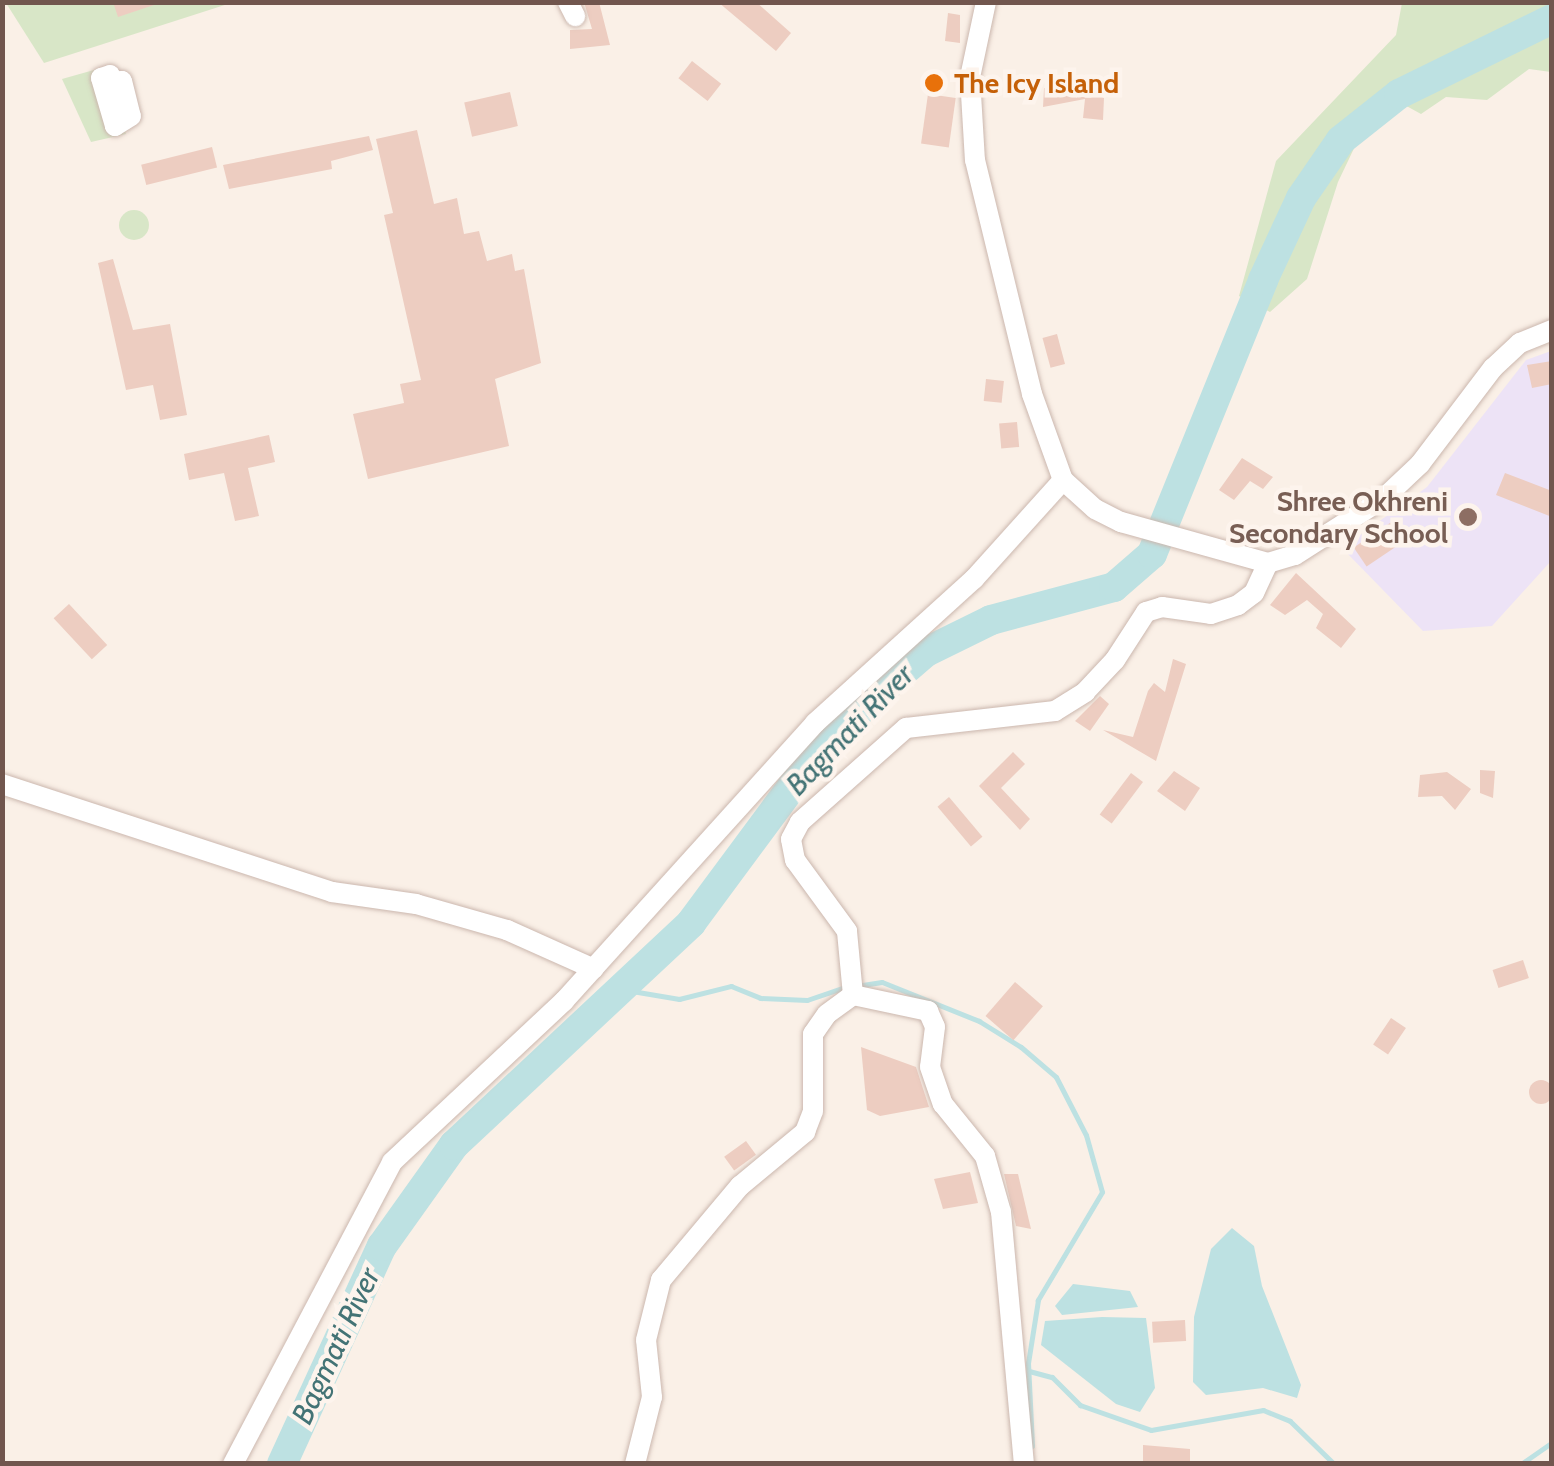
<!DOCTYPE html>
<html>
<head>
<meta charset="utf-8">
<style>
	body { margin:0 }
	#map { position:relative; width:1554px; height:1466px; overflow:hidden; background:#faf0e7; font-family:Cabin,sans-serif }
	div>[style] { position:absolute }
	[style*='--x'] { left:calc(var(--x)*1px); top:calc(var(--y)*1px); width:calc(var(--w)*1px); rotate:calc(var(--a)*1deg) }
	.education>* { inset:0; background:#ede3f6 }
	.green>* { inset:0; background:#d8e6c7 }
	.round { border-radius:50% }
	.water>* { inset:0; background:#bde1e2 }
	.stream>* { height:5px; margin:-2.5px; padding:0 2.5px; transform-origin:2.5px; border-radius:2.5px; background:#bde1e2 }
	.river>* { height:30px; margin:-15px; padding:0 15px; transform-origin:15px; border-radius:15px; background:#bde1e2 }
	.building>* { inset:0; background:#edcdc1; transform-origin:0 0 }
	.roads { filter:drop-shadow(0 0 2px #cbb7ae) drop-shadow(0 0 2px #cbb7ae) }
	.street>* { height:20px; margin:-10px; padding:0 10px; transform-origin:10px; border-radius:10px; background:#fff }
	.dots>* { width:28px; height:28px; translate:-50% -50%; box-sizing:border-box; border:5px solid #fdf4ed; border-radius:50% }
	span { translate:-50% -50%; white-space:nowrap; text-align:center; line-height:1.15; -webkit-text-stroke:9px #fdf4ed; paint-order:stroke }
	.food-label { font-size:28px; color:#c56008; font-weight:700 }
	.left { translate:0 -50%; text-align:left }
	.education-label { font-size:28px; color:#785e54; font-weight:700 }
	.right { translate:-100% -50%; text-align:right }
	.water-label { font-size:30px; color:#437375; font-style:italic }
	.frame { position:absolute; inset:0; border:5px solid #71564e; pointer-events:none }
</style>
</head>
<body>
<div id="map">
	<div class="education">
		<div style="clip-path:polygon(1551px 351px,1551px 561px,1492px 626px,1423px 631px,1342px 548px,1427px 487px,1526px 360px)"></div>
	</div>
	<div class="green">
		<div style="clip-path:polygon(6px 3px,231px 3px,44px 63px)"></div>
		<div style="clip-path:polygon(1402px 3px,1551px 3px,1551px 72px,1529px 69px,1487px 100px,1446px 97px,1421px 114px,1401px 103px,1381px 116px,1358px 140px,1338px 182px,1307px 279px,1270px 312px,1239px 296px,1276px 161px,1396px 35px)"></div>
		<div style="clip-path:polygon(108px 66px,126px 134px,91px 142px,62px 79px)"></div>
		<div class="round" style="left:119px;top:210px;width:30px;height:30px"></div>
	</div>
	<div class="water">
		<div style="clip-path:polygon(1232px 1228px,1254px 1246px,1262px 1286px,1301px 1385px,1297px 1398px,1263px 1388px,1206px 1395px,1193px 1382px,1194px 1317px,1211px 1249px)"></div>
		<div style="clip-path:polygon(1073px 1284px,1130px 1291px,1138px 1307px,1062px 1315px,1055px 1306px)"></div>
		<div style="clip-path:polygon(1102px 1317px,1146px 1318px,1155px 1388px,1140px 1412px,1116px 1404px,1041px 1345px,1045px 1321px)"></div>
	</div>
	<div class="stream">
		<div style="--x:856;--y:986;--w:26;--a:-9"></div>
		<div style="--x:882;--y:982;--w:105;--a:21.9"></div>
		<div style="--x:979;--y:1021;--w:49;--a:31.8"></div>
		<div style="--x:1021;--y:1047;--w:46;--a:40.6"></div>
		<div style="--x:1056;--y:1077;--w:65;--a:62.7"></div>
		<div style="--x:1086;--y:1135;--w:59;--a:74.3"></div>
		<div style="--x:1102;--y:1192;--w:126;--a:120.7"></div>
		<div style="--x:1038;--y:1300;--w:64;--a:99"></div>
		<div style="--x:1028;--y:1363;--w:83;--a:87.2"></div>
		<div style="--x:620;--y:989;--w:60;--a:9.6"></div>
		<div style="--x:679;--y:999;--w:54;--a:-14"></div>
		<div style="--x:731;--y:986;--w:31;--a:22"></div>
		<div style="--x:760;--y:998;--w:47;--a:2.4"></div>
		<div style="--x:807;--y:1000;--w:40;--a:-18.9"></div>
		<div style="--x:1029;--y:1371;--w:24;--a:15"></div>
		<div style="--x:1052;--y:1377;--w:40;--a:45"></div>
		<div style="--x:1080;--y:1405;--w:75;--a:19.4"></div>
		<div style="--x:1151;--y:1430;--w:114;--a:-10.1"></div>
		<div style="--x:1263;--y:1410;--w:29;--a:22"></div>
		<div style="--x:1290;--y:1421;--w:62;--a:44.3"></div>
		<div style="--x:1521;--y:1464;--w:38;--a:-35"></div>
	</div>
	<div class="river">
		<div style="--x:282;--y:1464;--w:240;--a:-65.4"></div>
		<div style="--x:382;--y:1246;--w:124;--a:-54.5"></div>
		<div style="--x:454;--y:1145;--w:325;--a:-43.1"></div>
		<div style="--x:691;--y:923;--w:177;--a:-53.5"></div>
		<div style="--x:796;--y:781;--w:107;--a:-47.7"></div>
		<div style="--x:868;--y:702;--w:77;--a:-40.8"></div>
		<div style="--x:926;--y:652;--w:72;--a:-26.2"></div>
		<div style="--x:991;--y:620;--w:127;--a:-15"></div>
		<div style="--x:1114;--y:587;--w:50;--a:-41"></div>
		<div style="--x:1152;--y:554;--w:296;--a:-67.9"></div>
		<div style="--x:1263;--y:280;--w:90;--a:-65.1"></div>
		<div style="--x:1301;--y:198;--w:70;--a:-55.4"></div>
		<div style="--x:1341;--y:140;--w:74;--a:-38.4"></div>
		<div style="--x:1399;--y:94;--w:170;--a:-26.1"></div>
	</div>
	<div class="building">
		<div style="clip-path:polygon(113px 2px,154px 2px,154px 5px,118px 17px)"></div>
		<div style="clip-path:polygon(584px 2px,599px 2px,610px 45px,570px 49px,570px 30px,592px 29px)"></div>
		<div style="clip-path:polygon(718px 2px,756px 2px,791px 33px,776px 51px)"></div>
		<div style="clip-path:polygon(948px 13px,960px 15px,960px 43px,945px 41px)"></div>
		<div style="left:692px;top:61px;width:37px;height:22px;rotate:38deg"></div>
		<div style="clip-path:polygon(1077px 85px,1104px 98px,1103px 120px,1083px 118px,1085px 99px,1043px 107px,1044px 88px)"></div>
		<div style="left:510px;top:92px;width:35px;height:47px;rotate:77deg"></div>
		<div style="left:928px;top:94px;width:28px;height:50px;rotate:8deg"></div>
		<div style="clip-path:polygon(417px 130px,434px 204px,457px 198px,464px 234px,479px 231px,487px 261px,512px 254px,515px 271px,524px 269px,541px 363px,495px 379px,509px 446px,368px 479px,353px 414px,404px 403px,400px 384px,421px 380px,384px 215px,393px 213px,376px 139px)"></div>
		<div style="clip-path:polygon(369px 136px,373px 150px,331px 161px,332px 169px,229px 189px,223px 165px)"></div>
		<div style="left:212px;top:147px;width:21px;height:73px;rotate:76deg"></div>
		<div style="clip-path:polygon(113px 259px,133px 330px,170px 324px,187px 415px,160px 420px,153px 385px,126px 390px,98px 263px)"></div>
		<div style="left:1057px;top:334px;width:31px;height:15px;rotate:75deg"></div>
		<div style="clip-path:polygon(1552px 361px,1552px 384px,1532px 388px,1527px 365px)"></div>
		<div style="left:986px;top:379px;width:18px;height:22px;rotate:6deg"></div>
		<div style="left:1017px;top:422px;width:25px;height:18px;rotate:85deg"></div>
		<div style="clip-path:polygon(269px 435px,275px 462px,248px 468px,259px 516px,235px 521px,224px 473px,189px 480px,184px 454px)"></div>
		<div style="clip-path:polygon(1242px 458px,1273px 477px,1263px 489px,1250px 481px,1234px 500px,1219px 490px)"></div>
		<div style="clip-path:polygon(1505px 473px,1552px 491px,1552px 517px,1496px 495px)"></div>
		<div style="left:1396px;top:519px;width:23px;height:51px;rotate:56deg"></div>
		<div style="clip-path:polygon(1296px 573px,1356px 629px,1341px 648px,1316px 628px,1323px 614px,1307px 600px,1285px 615px,1270px 605px)"></div>
		<div style="left:69px;top:604px;width:56px;height:21px;rotate:47deg"></div>
		<div style="clip-path:polygon(1173px 659px,1186px 664px,1156px 761px,1103px 730px,1133px 737px,1148px 691px,1154px 683px,1165px 692px)"></div>
		<div style="clip-path:polygon(1100px 696px,1109px 704px,1090px 731px,1075px 721px)"></div>
		<div style="clip-path:polygon(1013px 752px,1025px 764px,1001px 788px,1030px 819px,1020px 830px,979px 786px)"></div>
		<div style="clip-path:polygon(1480px 770px,1495px 771px,1493px 798px,1480px 793px)"></div>
		<div style="clip-path:polygon(1174px 771px,1200px 788px,1185px 811px,1157px 791px)"></div>
		<div style="clip-path:polygon(1447px 772px,1471px 789px,1455px 810px,1442px 796px,1418px 797px,1420px 775px)"></div>
		<div style="left:1131px;top:773px;width:15px;height:52px;rotate:37deg"></div>
		<div style="left:949px;top:797px;width:52px;height:15px;rotate:50deg"></div>
		<div style="left:1523px;top:960px;width:19px;height:32px;rotate:72deg"></div>
		<div style="left:1015px;top:982px;width:37px;height:45px;rotate:41deg"></div>
		<div style="left:1391px;top:1018px;width:18px;height:32px;rotate:34deg"></div>
		<div style="clip-path:polygon(861px 1047px,916px 1067px,929px 1107px,880px 1116px,867px 1110px)"></div>
		<div class="round" style="left:1529px;top:1080px;width:24px;height:24px"></div>
		<div style="left:746px;top:1141px;width:17px;height:27px;rotate:54deg"></div>
		<div style="clip-path:polygon(970px 1172px,978px 1203px,943px 1209px,934px 1179px)"></div>
		<div style="clip-path:polygon(1004px 1174px,1018px 1174px,1031px 1229px,1016px 1226px)"></div>
		<div style="left:1185px;top:1320px;width:21px;height:33px;rotate:87deg"></div>
		<div style="clip-path:polygon(1143px 1445px,1190px 1449px,1190px 1464px,1143px 1464px)"></div>
	</div>
	<div class="roads">
		<div class="street">
			<div style="--x:568;--y:2;--w:16;--a:63"></div>
			<div style="--x:986;--y:2;--w:77;--a:102"></div>
			<div style="--x:970;--y:77;--w:83;--a:86.6"></div>
			<div style="--x:975;--y:160;--w:241;--a:76.3"></div>
			<div style="--x:1032;--y:394;--w:91;--a:70.2"></div>
			<div style="--x:1063;--y:480;--w:43;--a:42.2"></div>
			<div style="--x:1095;--y:509;--w:29;--a:27"></div>
			<div style="--x:1121;--y:522;--w:153;--a:15.6"></div>
			<div style="--x:1268;--y:563;--w:28;--a:-17"></div>
			<div style="--x:1295;--y:555;--w:106;--a:-32.6"></div>
			<div style="--x:1384;--y:498;--w:50;--a:-43.4"></div>
			<div style="--x:1420;--y:464;--w:121;--a:-52.8"></div>
			<div style="--x:1493;--y:368;--w:37;--a:-43"></div>
			<div style="--x:1520;--y:343;--w:35;--a:-22"></div>
			<div style="--x:110;--y:75;--w:9;--a:69"></div>
			<div style="--x:113;--y:83;--w:9;--a:-13"></div>
			<div style="--x:122;--y:81;--w:36;--a:76"></div>
			<div style="--x:131;--y:116;--w:19;--a:148"></div>
			<div style="--x:115;--y:126;--w:50;--a:-106.3"></div>
			<div style="--x:101;--y:78;--w:9;--a:-18"></div>
			<div style="--x:2;--y:784;--w:347;--a:18.1"></div>
			<div style="--x:332;--y:892;--w:85;--a:8.1"></div>
			<div style="--x:416;--y:904;--w:95;--a:15.9"></div>
			<div style="--x:507;--y:930;--w:95;--a:24.1"></div>
			<div style="--x:853;--y:995;--w:64;--a:-95.4"></div>
			<div style="--x:847;--y:931;--w:88;--a:-126.2"></div>
			<div style="--x:795;--y:860;--w:21;--a:-101"></div>
			<div style="--x:791;--y:839;--w:19;--a:-62"></div>
			<div style="--x:800;--y:822;--w:142;--a:-41.6"></div>
			<div style="--x:906;--y:728;--w:150;--a:-6.5"></div>
			<div style="--x:1055;--y:711;--w:36;--a:-32"></div>
			<div style="--x:1085;--y:692;--w:44;--a:-46.8"></div>
			<div style="--x:1115;--y:660;--w:57;--a:-57.1"></div>
			<div style="--x:1146;--y:612;--w:17;--a:-17"></div>
			<div style="--x:1162;--y:607;--w:49;--a:8.1"></div>
			<div style="--x:1211;--y:614;--w:28;--a:-18"></div>
			<div style="--x:1238;--y:605;--w:20;--a:-37"></div>
			<div style="--x:1254;--y:593;--w:33;--a:-65"></div>
			<div style="--x:233;--y:1464;--w:341;--a:-62.2"></div>
			<div style="--x:392;--y:1162;--w:236;--a:-43.1"></div>
			<div style="--x:564;--y:1001;--w:375;--a:-47.9"></div>
			<div style="--x:815;--y:723;--w:215;--a:-42.2"></div>
			<div style="--x:974;--y:579;--w:133;--a:-48"></div>
			<div style="--x:635;--y:1464;--w:69;--a:-75.8"></div>
			<div style="--x:652;--y:1397;--w:57;--a:-96"></div>
			<div style="--x:646;--y:1340;--w:62;--a:-76"></div>
			<div style="--x:661;--y:1280;--w:123;--a:-50"></div>
			<div style="--x:740;--y:1186;--w:85;--a:-39.7"></div>
			<div style="--x:805;--y:1132;--w:22;--a:-69"></div>
			<div style="--x:813;--y:1111;--w:77;--a:-90"></div>
			<div style="--x:813;--y:1034;--w:24;--a:-55"></div>
			<div style="--x:827;--y:1014;--w:32;--a:-36"></div>
			<div style="--x:853;--y:995;--w:77;--a:12"></div>
			<div style="--x:928;--y:1011;--w:17;--a:66"></div>
			<div style="--x:935;--y:1027;--w:40;--a:97.1"></div>
			<div style="--x:930;--y:1067;--w:39;--a:71"></div>
			<div style="--x:943;--y:1104;--w:67;--a:51.1"></div>
			<div style="--x:985;--y:1156;--w:58;--a:74.1"></div>
			<div style="--x:1001;--y:1212;--w:253;--a:84.8"></div>
		</div>
	</div>
	<div class="dots">
		<div style="left:934px;top:83px;background:#e8710a"></div>
		<div style="left:1468px;top:517px;background:#8d6e63"></div>
	</div>
	<div class="food-label">
		<span class="left" style="left:954px;top:83px">The Icy Island</span>
	</div>
	<div class="education-label">
		<span class="right" style="left:1448px;top:517px">Shree Okhreni<br>Secondary School</span>
	</div>
	<div class="water-label">
		<span style="left:850px;top:730px;rotate:-46deg">Bagmati River</span>
		<span style="left:336px;top:1346px;rotate:-65deg">Bagmati River</span>
	</div>
	<div class="frame"></div>
</div>
</body>
</html>
